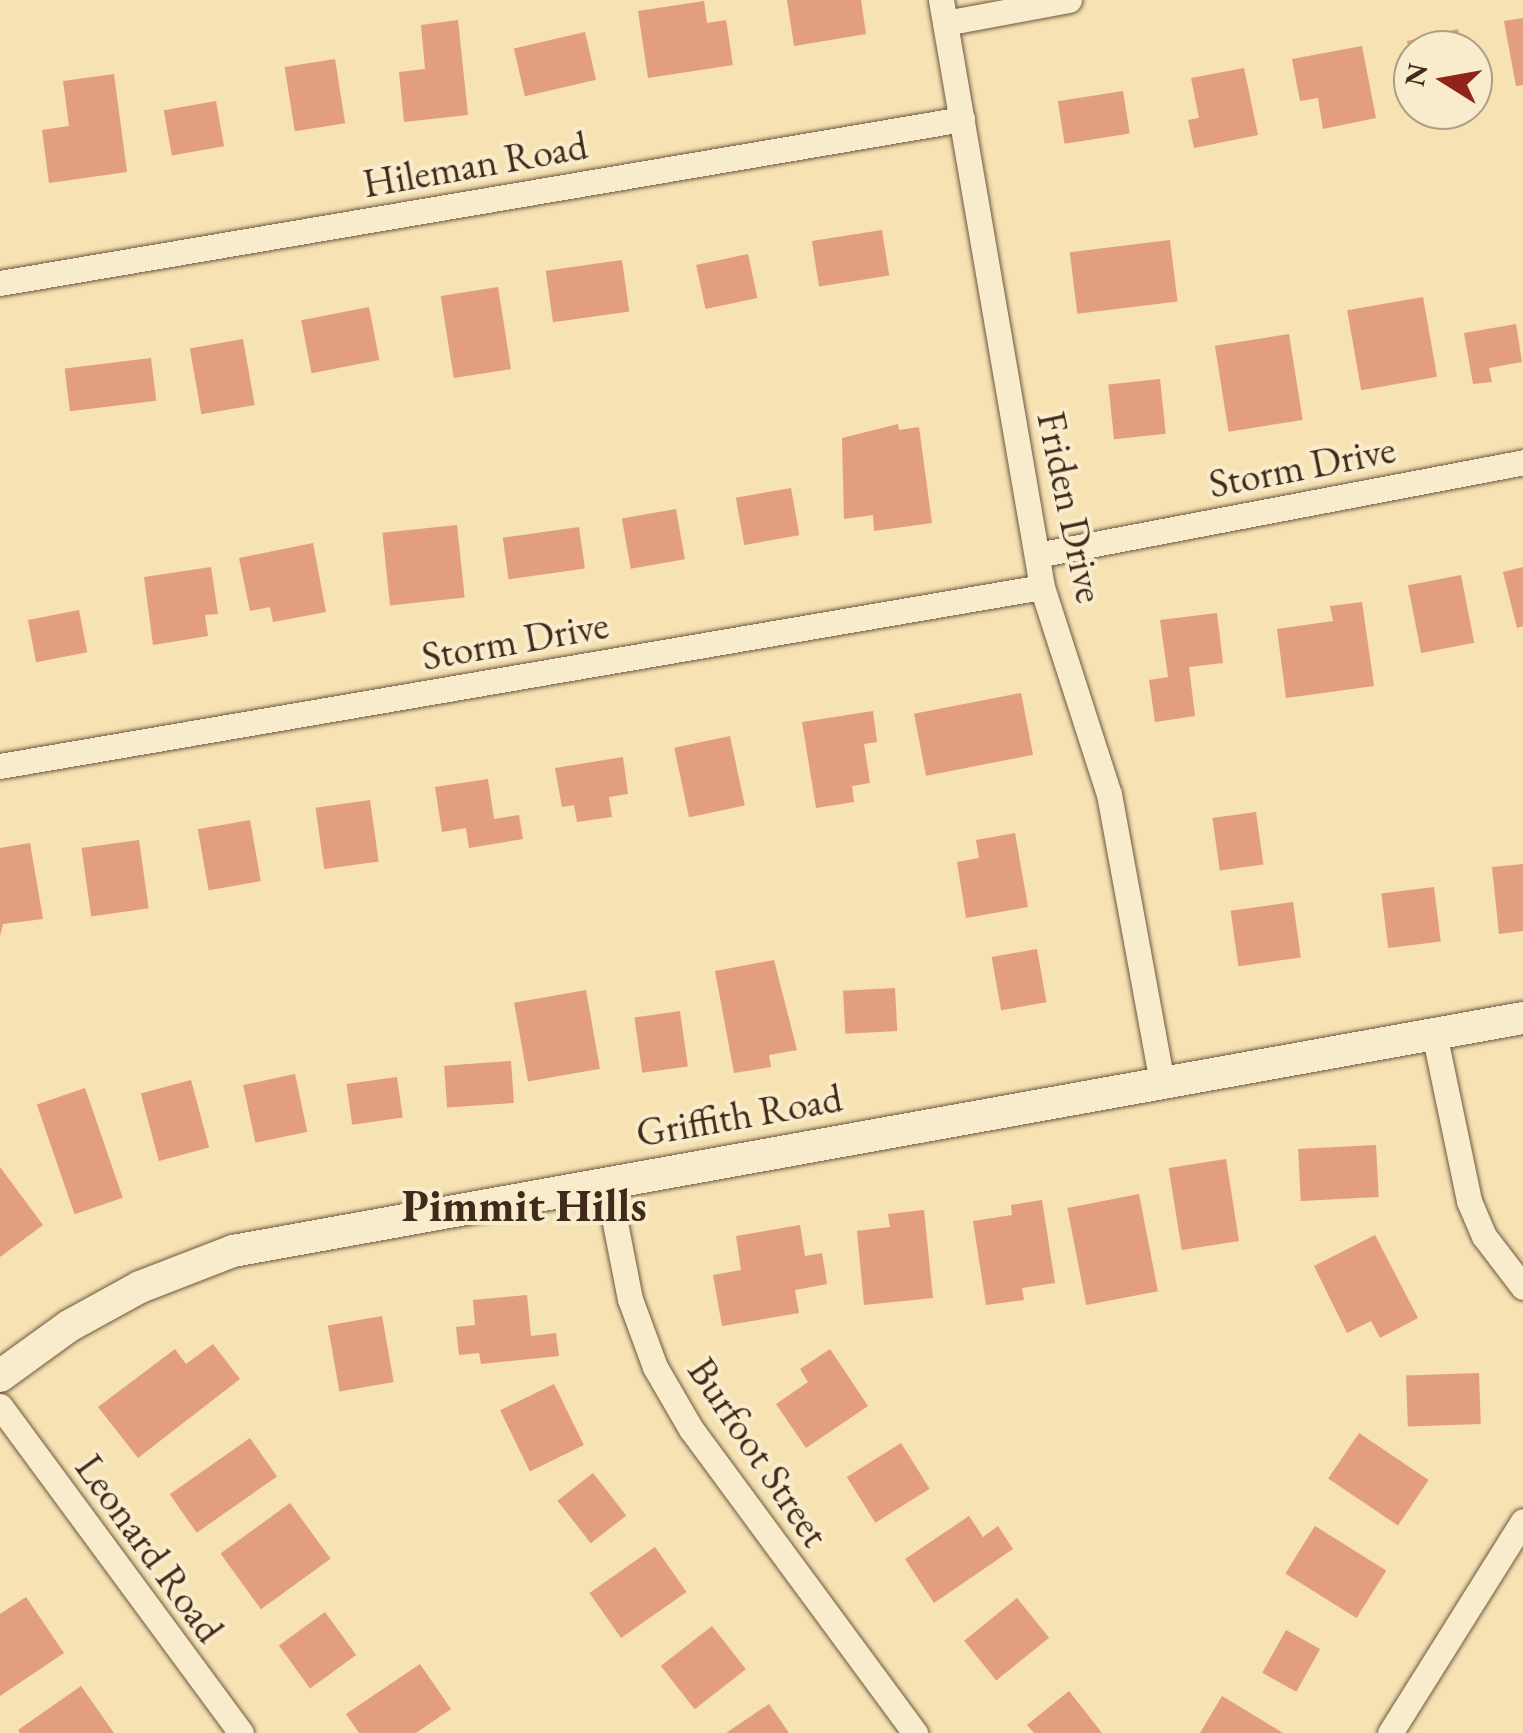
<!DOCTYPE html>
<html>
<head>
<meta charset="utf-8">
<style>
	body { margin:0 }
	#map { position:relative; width:1523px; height:1733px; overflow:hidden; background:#f6e2b2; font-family:"EB Garamond",serif }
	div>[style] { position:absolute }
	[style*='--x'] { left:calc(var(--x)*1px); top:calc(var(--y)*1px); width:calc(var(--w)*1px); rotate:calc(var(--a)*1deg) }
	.building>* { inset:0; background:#e39d80; transform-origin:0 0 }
	.roads { filter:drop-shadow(0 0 2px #6e5741) drop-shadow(0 0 2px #6e5741) }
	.minor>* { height:25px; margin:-12.5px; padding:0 12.5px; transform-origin:12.5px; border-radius:12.5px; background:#f9eccd }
	.tertiary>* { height:32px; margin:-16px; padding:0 16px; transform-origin:16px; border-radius:16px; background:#f9eccd }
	span { translate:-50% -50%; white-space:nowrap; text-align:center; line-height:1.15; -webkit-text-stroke:8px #f9eccd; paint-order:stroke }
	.street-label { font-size:40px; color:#41291b }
	.quarter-label { font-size:45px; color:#41291b; font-weight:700 }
	.north { position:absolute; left:1393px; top:30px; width:100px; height:100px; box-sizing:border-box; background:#f9eccd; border:2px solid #af9e86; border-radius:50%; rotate:281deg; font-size:28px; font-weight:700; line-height:40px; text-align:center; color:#41291b }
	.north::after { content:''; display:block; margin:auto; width:35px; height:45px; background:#8f2418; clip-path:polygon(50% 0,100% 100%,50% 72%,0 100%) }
</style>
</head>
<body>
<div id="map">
	<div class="building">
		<div style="clip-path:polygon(787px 0,861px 0,866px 34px,794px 46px)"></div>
		<div style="clip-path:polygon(704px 1px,707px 23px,726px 20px,733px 65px,648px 78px,638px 11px)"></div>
		<div style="clip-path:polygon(1523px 18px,1523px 85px,1516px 86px,1504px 21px)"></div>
		<div style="clip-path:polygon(458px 20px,468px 115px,404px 122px,399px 72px,425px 69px,421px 25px)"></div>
		<div style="clip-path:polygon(1458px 29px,1463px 50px,1413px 50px,1411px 61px,1407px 41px)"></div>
		<div style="left:585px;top:32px;width:49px;height:73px;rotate:77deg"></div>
		<div style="clip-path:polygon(1362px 46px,1376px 118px,1323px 129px,1318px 98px,1300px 101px,1292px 59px)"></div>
		<div style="left:335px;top:59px;width:65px;height:51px;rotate:81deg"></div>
		<div style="clip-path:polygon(1244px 68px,1258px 135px,1194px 148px,1188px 120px,1199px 118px,1191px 78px)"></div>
		<div style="clip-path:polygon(114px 74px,127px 172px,49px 183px,42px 130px,69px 126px,63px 81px)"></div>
		<div style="left:1123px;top:91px;width:43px;height:66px;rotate:81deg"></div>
		<div style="left:216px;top:101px;width:46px;height:53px;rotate:80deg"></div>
		<div style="left:882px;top:230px;width:46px;height:71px;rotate:81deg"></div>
		<div style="left:1170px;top:240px;width:62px;height:101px;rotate:83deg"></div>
		<div style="left:748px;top:254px;width:45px;height:53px;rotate:78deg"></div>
		<div style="left:622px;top:260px;width:52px;height:77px;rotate:82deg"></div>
		<div style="left:498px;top:287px;width:83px;height:58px;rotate:81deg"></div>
		<div style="left:1423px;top:297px;width:81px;height:77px;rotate:80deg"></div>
		<div style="left:369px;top:307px;width:54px;height:69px;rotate:79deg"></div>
		<div style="clip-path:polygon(1516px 324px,1522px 362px,1489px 368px,1492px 382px,1473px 384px,1464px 333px)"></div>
		<div style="left:1289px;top:334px;width:87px;height:75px;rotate:81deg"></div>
		<div style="left:243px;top:339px;width:67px;height:54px;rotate:80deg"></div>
		<div style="left:151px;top:358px;width:43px;height:87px;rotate:83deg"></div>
		<div style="left:1160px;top:379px;width:55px;height:52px;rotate:84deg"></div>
		<div style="clip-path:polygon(898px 424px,899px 430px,919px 427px,932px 523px,874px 531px,873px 515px,844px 519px,842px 438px)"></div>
		<div style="left:791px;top:488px;width:48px;height:56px;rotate:80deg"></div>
		<div style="left:676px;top:509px;width:51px;height:55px;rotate:80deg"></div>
		<div style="left:457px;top:525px;width:73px;height:75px;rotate:84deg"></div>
		<div style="left:579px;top:527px;width:42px;height:77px;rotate:82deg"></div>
		<div style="clip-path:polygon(313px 543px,326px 612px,273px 622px,270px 607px,250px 611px,239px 558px)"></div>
		<div style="clip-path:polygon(211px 567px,218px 614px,205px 615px,208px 636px,153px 645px,144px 577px)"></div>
		<div style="clip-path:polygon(1523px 567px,1523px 626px,1517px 628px,1503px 572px)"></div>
		<div style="left:1461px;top:575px;width:69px;height:54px;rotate:79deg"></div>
		<div style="clip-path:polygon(1362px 602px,1374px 686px,1286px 698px,1277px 629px,1333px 621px,1330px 606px)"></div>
		<div style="left:79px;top:610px;width:43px;height:52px;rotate:79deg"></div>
		<div style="clip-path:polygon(1217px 613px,1223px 663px,1189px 667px,1195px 716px,1155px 722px,1149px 680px,1168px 677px,1160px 620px)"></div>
		<div style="left:1021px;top:693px;width:63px;height:109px;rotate:79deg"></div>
		<div style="clip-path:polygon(873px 711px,877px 742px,864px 744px,870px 783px,852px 786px,854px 802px,816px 808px,802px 722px)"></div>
		<div style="left:730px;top:736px;width:71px;height:57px;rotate:78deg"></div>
		<div style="clip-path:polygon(623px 757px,628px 794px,609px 797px,612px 817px,577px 822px,574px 805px,562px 807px,555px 768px)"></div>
		<div style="clip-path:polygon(488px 779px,494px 819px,519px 815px,523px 839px,469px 848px,466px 828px,442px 832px,435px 787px)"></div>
		<div style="left:370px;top:800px;width:62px;height:55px;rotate:82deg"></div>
		<div style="left:1256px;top:812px;width:53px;height:44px;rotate:82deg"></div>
		<div style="left:250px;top:820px;width:62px;height:53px;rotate:80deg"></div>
		<div style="clip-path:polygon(1015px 833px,1028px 907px,966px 918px,957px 862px,979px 858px,976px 840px)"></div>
		<div style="left:139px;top:840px;width:69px;height:58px;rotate:82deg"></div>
		<div style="clip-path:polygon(30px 843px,43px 919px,3px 924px,0 936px,0 848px)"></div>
		<div style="clip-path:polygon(1523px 864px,1523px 931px,1499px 934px,1492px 867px)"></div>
		<div style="left:1434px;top:887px;width:55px;height:53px;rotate:83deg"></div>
		<div style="left:1293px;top:902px;width:56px;height:63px;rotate:82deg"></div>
		<div style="left:1037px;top:949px;width:54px;height:46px;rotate:80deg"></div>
		<div style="clip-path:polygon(774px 960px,797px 1050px,769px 1055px,771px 1067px,734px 1073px,715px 971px)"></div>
		<div style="left:895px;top:988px;width:43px;height:52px;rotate:87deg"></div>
		<div style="left:586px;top:990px;width:80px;height:73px;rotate:80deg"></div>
		<div style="left:680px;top:1011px;width:56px;height:46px;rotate:82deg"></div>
		<div style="left:511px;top:1061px;width:42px;height:67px;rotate:86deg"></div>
		<div style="left:295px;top:1074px;width:59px;height:53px;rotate:78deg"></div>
		<div style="left:397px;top:1077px;width:41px;height:51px;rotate:82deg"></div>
		<div style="left:191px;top:1080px;width:70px;height:52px;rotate:75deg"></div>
		<div style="left:85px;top:1088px;width:116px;height:51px;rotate:71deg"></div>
		<div style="left:1376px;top:1145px;width:52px;height:78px;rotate:87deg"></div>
		<div style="left:1226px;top:1159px;width:83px;height:58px;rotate:81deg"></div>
		<div style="clip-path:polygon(0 1167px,43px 1225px,0 1257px)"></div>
		<div style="left:1139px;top:1194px;width:99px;height:73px;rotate:79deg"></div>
		<div style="clip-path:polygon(1042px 1200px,1055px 1283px,1022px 1288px,1024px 1300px,986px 1305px,973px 1221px,1012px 1215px,1011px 1205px)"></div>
		<div style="clip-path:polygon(924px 1210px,933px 1298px,864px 1305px,857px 1231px,890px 1227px,888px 1214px)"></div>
		<div style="clip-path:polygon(800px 1225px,805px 1256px,822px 1253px,827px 1284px,795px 1290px,799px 1313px,722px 1326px,713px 1275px,741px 1270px,736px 1236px)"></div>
		<div style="clip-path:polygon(1375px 1235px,1418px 1318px,1380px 1338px,1371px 1321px,1347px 1333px,1314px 1266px)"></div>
		<div style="clip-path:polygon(527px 1295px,531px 1336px,556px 1333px,559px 1356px,481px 1364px,479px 1353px,459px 1355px,456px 1327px,475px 1325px,473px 1300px)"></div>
		<div style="left:382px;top:1316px;width:67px;height:55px;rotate:80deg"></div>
		<div style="clip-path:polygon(213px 1344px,240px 1379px,138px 1458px,98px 1407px,175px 1349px,186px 1364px)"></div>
		<div style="clip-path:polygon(830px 1349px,868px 1406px,806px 1448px,776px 1404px,808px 1382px,800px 1369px)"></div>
		<div style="left:1479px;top:1373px;width:51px;height:73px;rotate:88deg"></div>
		<div style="left:554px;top:1384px;width:68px;height:60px;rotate:64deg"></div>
		<div style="left:1359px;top:1433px;width:84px;height:55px;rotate:34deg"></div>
		<div style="left:250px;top:1438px;width:47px;height:98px;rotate:55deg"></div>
		<div style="left:901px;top:1443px;width:54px;height:64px;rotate:58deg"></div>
		<div style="left:593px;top:1473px;width:54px;height:45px;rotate:52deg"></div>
		<div style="left:290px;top:1503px;width:69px;height:86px;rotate:54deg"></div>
		<div style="clip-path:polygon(969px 1516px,983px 1537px,998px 1526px,1013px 1549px,934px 1603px,905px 1559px)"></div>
		<div style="left:1315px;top:1526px;width:84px;height:56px;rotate:32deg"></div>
		<div style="left:655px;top:1547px;width:55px;height:80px;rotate:55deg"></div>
		<div style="clip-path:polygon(26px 1597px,64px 1653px,0 1696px,0 1614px)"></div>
		<div style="left:1017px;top:1598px;width:51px;height:68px;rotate:51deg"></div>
		<div style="left:325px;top:1612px;width:53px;height:57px;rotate:54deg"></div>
		<div style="left:712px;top:1626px;width:55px;height:65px;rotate:52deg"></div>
		<div style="left:1286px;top:1630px;width:39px;height:49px;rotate:29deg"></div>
		<div style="clip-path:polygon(420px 1664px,451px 1709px,416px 1733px,359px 1733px,346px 1714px)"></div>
		<div style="clip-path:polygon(81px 1686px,114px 1733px,20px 1733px,18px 1730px)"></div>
		<div style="clip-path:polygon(1069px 1691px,1102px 1733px,1034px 1733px,1027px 1725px)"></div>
		<div style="clip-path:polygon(1222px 1696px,1283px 1733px,1200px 1733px)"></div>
		<div style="clip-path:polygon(769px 1704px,789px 1733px,726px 1733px)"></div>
	</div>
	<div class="roads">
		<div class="minor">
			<div style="--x:941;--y:0;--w:596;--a:80.24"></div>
			<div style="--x:1042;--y:587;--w:218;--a:72.1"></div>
			<div style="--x:1109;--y:794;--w:293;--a:79.6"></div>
			<div style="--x:945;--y:23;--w:126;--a:-10.5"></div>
			<div style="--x:0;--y:283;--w:976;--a:-9.67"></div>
			<div style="--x:1037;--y:555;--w:495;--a:-10.8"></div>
			<div style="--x:0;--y:766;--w:1057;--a:-9.75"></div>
			<div style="--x:1434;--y:1033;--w:172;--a:78.2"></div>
			<div style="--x:1469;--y:1201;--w:38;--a:67"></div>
			<div style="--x:1484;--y:1236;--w:64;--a:52.6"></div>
			<div style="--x:607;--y:1182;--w:119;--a:78.9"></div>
			<div style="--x:630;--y:1299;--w:72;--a:69.8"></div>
			<div style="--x:655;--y:1367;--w:72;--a:59.9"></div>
			<div style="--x:691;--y:1429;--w:378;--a:53.6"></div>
			<div style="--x:0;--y:1406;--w:406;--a:53.6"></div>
			<div style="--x:1390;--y:1733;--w:250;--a:-57.9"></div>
		</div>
		<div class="tertiary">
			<div style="--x:0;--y:1376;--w:85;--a:-35.9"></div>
			<div style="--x:69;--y:1326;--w:81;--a:-28.8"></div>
			<div style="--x:140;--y:1287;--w:100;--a:-21.2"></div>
			<div style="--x:233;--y:1251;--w:1311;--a:-10.24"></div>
		</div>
	</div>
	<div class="street-label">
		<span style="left:475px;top:164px;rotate:-10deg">Hileman Road</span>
		<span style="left:1302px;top:466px;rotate:-11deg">Storm Drive</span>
		<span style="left:1071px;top:507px;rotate:78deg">Friden Drive</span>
		<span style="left:515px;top:640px;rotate:-10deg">Storm Drive</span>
		<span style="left:739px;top:1115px;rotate:-10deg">Griffith Road</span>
		<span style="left:759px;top:1452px;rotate:56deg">Burfoot Street</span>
		<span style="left:150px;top:1548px;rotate:54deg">Leonard Road</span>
	</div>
	<div class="quarter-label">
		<span style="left:524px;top:1206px">Pimmit Hills</span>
	</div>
	<div class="north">N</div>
</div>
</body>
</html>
